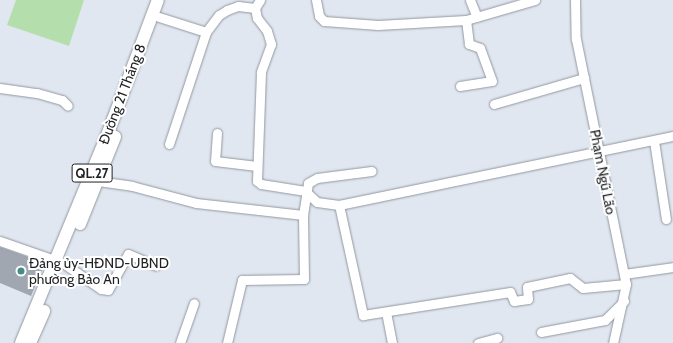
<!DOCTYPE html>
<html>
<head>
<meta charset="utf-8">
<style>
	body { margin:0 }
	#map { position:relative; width:673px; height:343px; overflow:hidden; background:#e1e7f0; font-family:Cabin,sans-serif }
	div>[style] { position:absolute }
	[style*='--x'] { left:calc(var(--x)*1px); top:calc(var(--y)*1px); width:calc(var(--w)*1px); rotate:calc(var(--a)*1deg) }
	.green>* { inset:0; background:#b4dfac }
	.building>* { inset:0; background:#a1a7b0 }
	.roads { filter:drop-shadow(0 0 1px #9297a0) drop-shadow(0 0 1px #9297a0) }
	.minor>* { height:9px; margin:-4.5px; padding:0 4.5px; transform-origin:4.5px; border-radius:4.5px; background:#fff }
	.major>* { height:12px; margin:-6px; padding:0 6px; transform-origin:6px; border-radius:6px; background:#fff }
	.dots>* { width:11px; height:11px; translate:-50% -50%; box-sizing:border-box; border:2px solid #fff; border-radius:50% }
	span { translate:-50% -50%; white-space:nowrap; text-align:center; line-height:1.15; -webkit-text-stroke:4px #fff; paint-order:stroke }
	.shield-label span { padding:1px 3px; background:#fff; border:1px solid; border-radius:3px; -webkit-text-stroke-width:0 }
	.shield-label { font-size:13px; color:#1e2023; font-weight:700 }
	.street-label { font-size:14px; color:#1e2023 }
	.poi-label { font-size:14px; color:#1e2023 }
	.left { translate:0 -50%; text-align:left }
</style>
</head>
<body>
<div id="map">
	<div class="green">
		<div style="clip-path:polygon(16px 0,84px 0,69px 46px,7px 25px)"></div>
	</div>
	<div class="building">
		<div style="clip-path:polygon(0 247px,45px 263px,31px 296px,0 283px)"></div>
	</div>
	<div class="roads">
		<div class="minor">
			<div style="--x:260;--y:0;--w:9;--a:122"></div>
			<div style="--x:255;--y:8;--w:10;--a:79"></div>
			<div style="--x:257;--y:18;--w:16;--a:52"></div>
			<div style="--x:267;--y:31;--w:14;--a:73"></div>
			<div style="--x:271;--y:44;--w:30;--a:110"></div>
			<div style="--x:261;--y:72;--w:109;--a:92.1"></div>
			<div style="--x:257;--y:181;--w:5;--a:37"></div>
			<div style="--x:261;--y:184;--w:45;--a:9"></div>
			<div style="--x:305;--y:191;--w:16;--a:43"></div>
			<div style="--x:317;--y:202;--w:22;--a:8"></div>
			<div style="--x:339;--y:205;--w:341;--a:-11.7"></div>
			<div style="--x:316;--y:0;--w:16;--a:79"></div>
			<div style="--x:319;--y:16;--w:7;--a:45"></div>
			<div style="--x:324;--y:21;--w:54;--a:4.2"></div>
			<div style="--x:378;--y:25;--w:88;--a:-3.3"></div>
			<div style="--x:466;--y:20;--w:72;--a:-16.2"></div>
			<div style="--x:470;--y:0;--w:18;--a:68"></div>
			<div style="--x:575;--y:0;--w:39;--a:89"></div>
			<div style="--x:576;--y:39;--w:250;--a:78.5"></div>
			<div style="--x:626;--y:284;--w:60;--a:102.4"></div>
			<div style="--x:159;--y:17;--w:49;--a:17.7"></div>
			<div style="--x:460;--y:86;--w:32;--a:-9"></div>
			<div style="--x:492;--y:81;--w:35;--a:-110"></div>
			<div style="--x:480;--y:48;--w:12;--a:-160"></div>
			<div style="--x:469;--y:44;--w:24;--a:-97"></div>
			<div style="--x:0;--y:88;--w:37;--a:8"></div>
			<div style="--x:37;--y:93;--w:26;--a:16"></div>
			<div style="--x:62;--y:100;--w:8;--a:45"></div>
			<div style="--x:494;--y:104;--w:94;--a:-16.1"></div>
			<div style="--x:217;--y:133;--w:28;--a:94"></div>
			<div style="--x:215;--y:161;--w:42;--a:6.8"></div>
			<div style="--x:654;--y:141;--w:79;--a:81.3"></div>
			<div style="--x:169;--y:144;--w:118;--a:-71.7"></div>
			<div style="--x:206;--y:32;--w:21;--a:-53"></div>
			<div style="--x:219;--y:15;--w:9;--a:-32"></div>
			<div style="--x:227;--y:10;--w:12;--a:-20"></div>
			<div style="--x:238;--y:6;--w:17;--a:7"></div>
			<div style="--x:98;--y:181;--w:34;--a:8"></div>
			<div style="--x:132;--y:186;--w:66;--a:14.9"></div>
			<div style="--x:196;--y:203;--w:108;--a:6.4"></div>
			<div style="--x:339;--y:205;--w:113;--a:77.7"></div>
			<div style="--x:363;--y:315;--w:149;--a:-8.9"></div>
			<div style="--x:510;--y:292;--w:10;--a:66"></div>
			<div style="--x:514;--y:301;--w:14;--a:-8"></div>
			<div style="--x:528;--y:299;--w:12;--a:-95"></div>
			<div style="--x:527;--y:287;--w:44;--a:-11.8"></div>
			<div style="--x:570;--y:278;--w:16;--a:38"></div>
			<div style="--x:583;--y:288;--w:43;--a:-5.3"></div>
			<div style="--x:0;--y:241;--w:67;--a:19.2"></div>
			<div style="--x:63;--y:263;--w:46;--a:34.4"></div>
			<div style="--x:101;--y:289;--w:7;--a:8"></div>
			<div style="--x:108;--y:290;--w:41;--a:-60.9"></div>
			<div style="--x:128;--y:254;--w:30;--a:23"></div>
			<div style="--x:624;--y:274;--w:49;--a:-8.1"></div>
			<div style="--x:386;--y:312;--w:32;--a:79"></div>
			<div style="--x:541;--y:332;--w:65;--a:-10.6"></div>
			<div style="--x:605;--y:320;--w:27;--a:-45"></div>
			<div style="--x:180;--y:343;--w:42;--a:-70.7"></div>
			<div style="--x:227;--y:343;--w:65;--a:-76.6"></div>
			<div style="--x:242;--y:280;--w:62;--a:-0.9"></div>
			<div style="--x:304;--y:279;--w:64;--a:-90.9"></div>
			<div style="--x:303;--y:215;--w:32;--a:-81"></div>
			<div style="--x:308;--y:183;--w:10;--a:-29"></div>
			<div style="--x:317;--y:178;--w:55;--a:-7.3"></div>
			<div style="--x:478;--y:343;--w:20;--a:-15"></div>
		</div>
		<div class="major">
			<div style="--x:80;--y:224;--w:94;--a:-68.1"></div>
			<div style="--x:21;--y:343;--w:222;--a:-67.5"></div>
			<div style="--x:106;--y:138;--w:147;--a:-69.4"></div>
			<div style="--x:30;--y:343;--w:35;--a:-66"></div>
		</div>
	</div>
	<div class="dots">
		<div style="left:21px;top:271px;background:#468c85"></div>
	</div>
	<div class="shield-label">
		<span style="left:92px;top:173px">QL.27</span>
	</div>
	<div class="street-label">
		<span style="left:122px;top:94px;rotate:-69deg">Đường 21 Tháng 8</span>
		<span style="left:603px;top:172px;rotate:79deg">Phạm Ngũ Lão</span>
	</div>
	<div class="poi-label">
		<span class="left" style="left:29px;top:271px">Đảng ủy-HĐND-UBND<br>phường Bảo An</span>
	</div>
</div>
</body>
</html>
